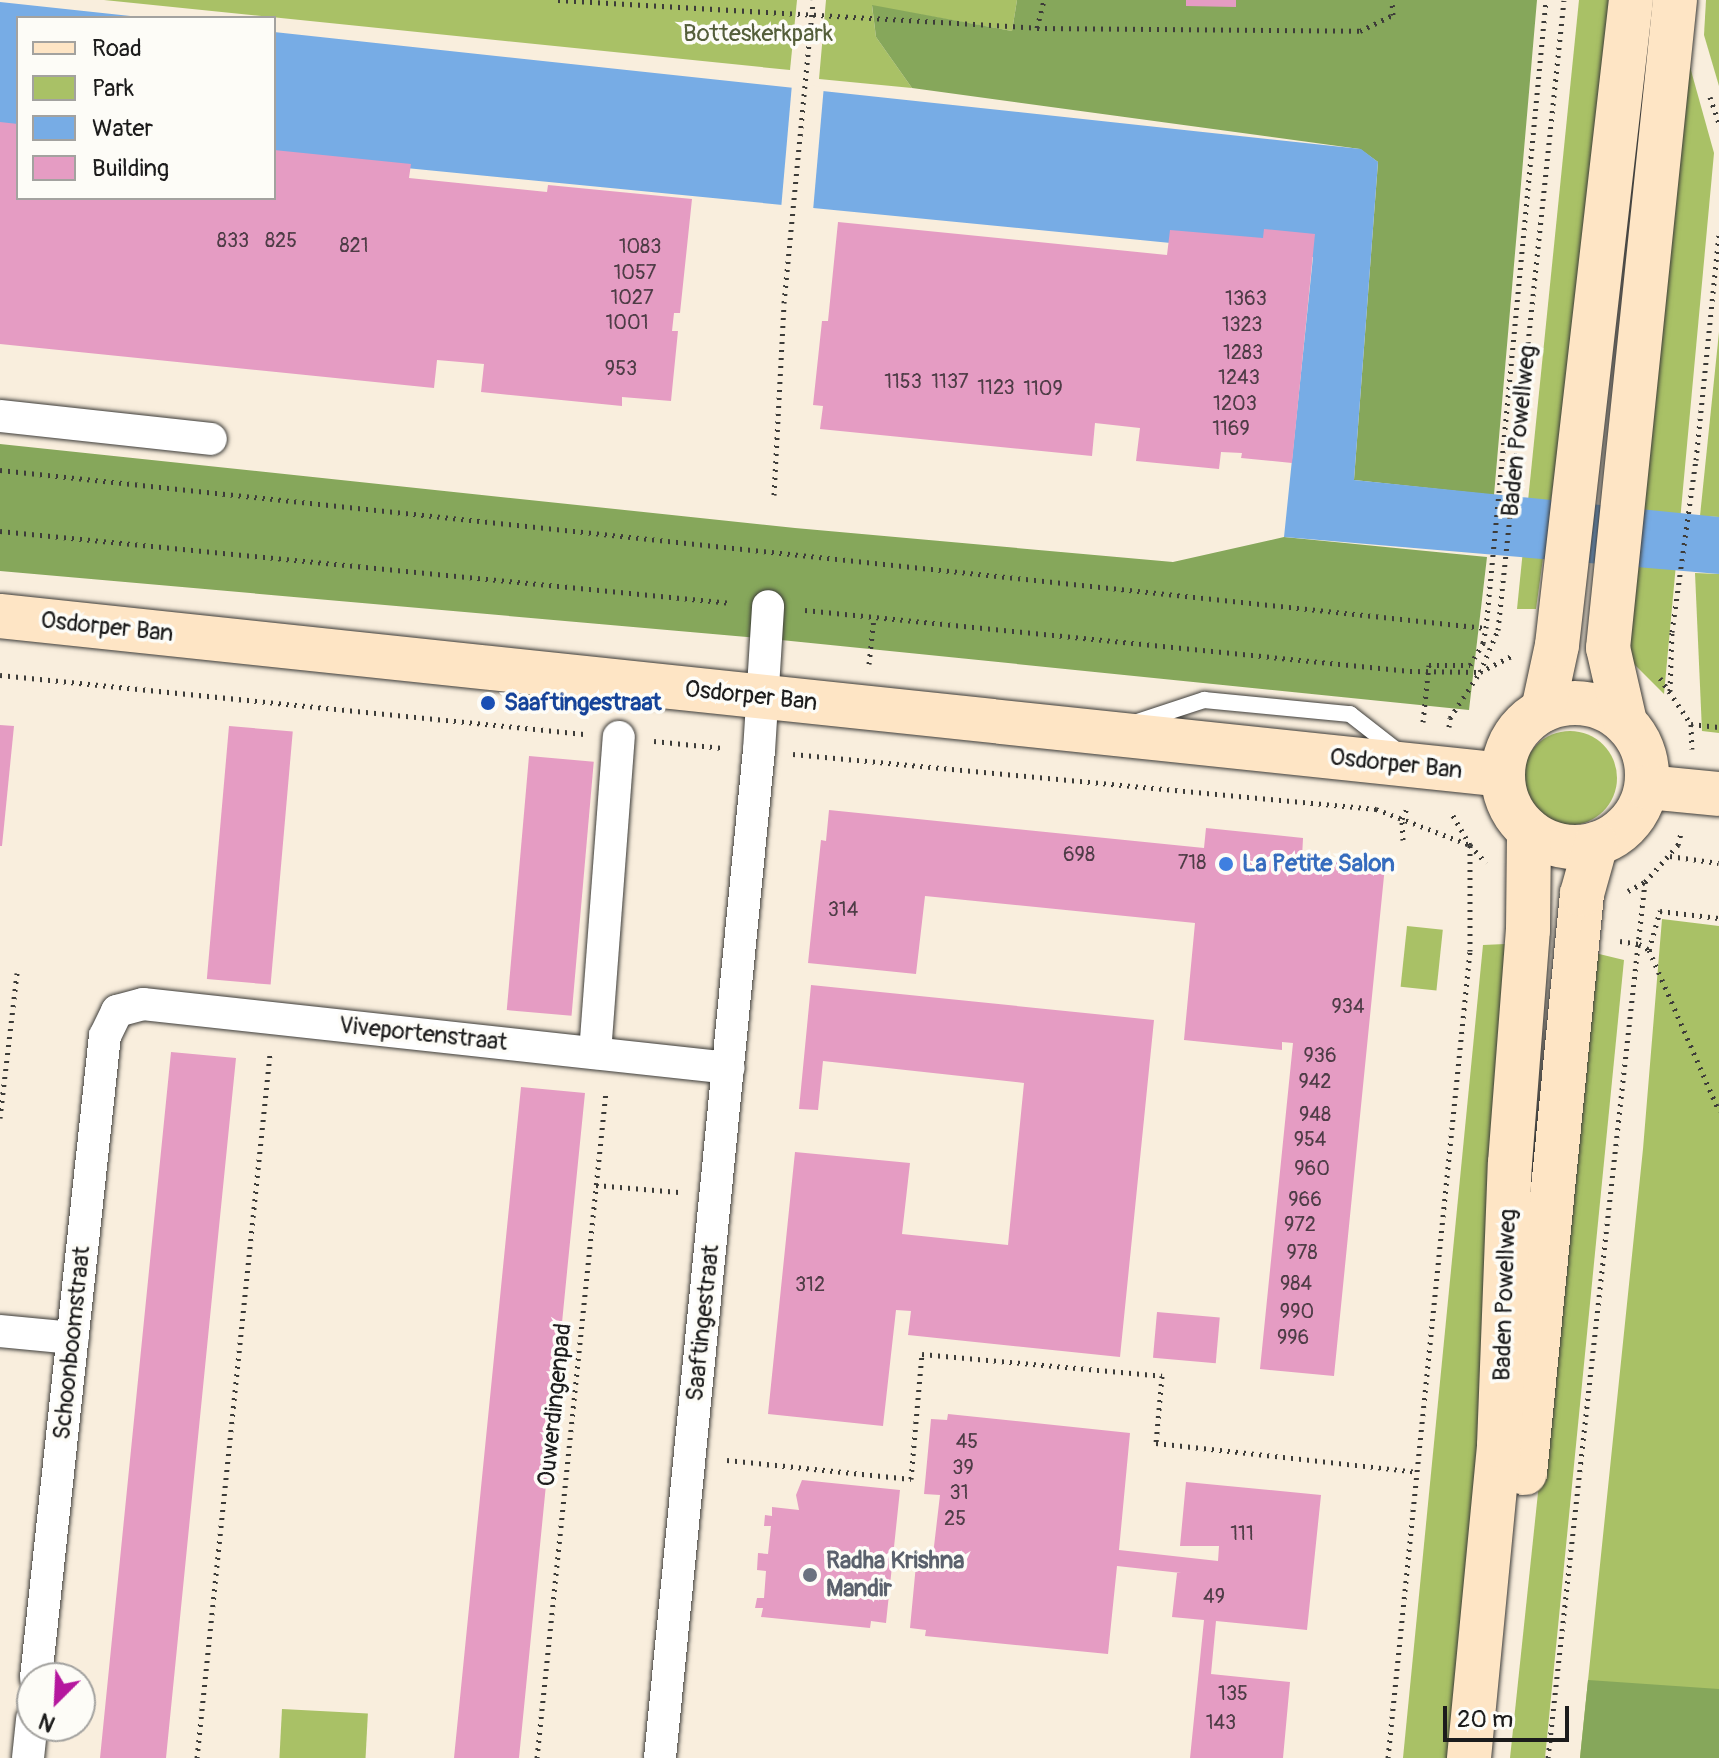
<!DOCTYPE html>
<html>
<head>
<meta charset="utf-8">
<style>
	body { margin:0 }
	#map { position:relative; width:1719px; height:1758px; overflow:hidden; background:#f9eedd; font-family:Pangolin,sans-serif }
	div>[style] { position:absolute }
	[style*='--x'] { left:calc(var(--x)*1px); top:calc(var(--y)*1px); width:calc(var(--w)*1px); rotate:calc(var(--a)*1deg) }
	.green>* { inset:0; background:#a9c166; transform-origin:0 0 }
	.round { border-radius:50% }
	.forest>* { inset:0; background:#86a75b }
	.water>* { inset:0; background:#77ace5 }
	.pier>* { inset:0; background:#f9eedd; transform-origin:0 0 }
	.building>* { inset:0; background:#e59cc3; transform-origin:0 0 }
	.path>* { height:5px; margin-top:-2.5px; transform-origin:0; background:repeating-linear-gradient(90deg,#3d3c39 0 2px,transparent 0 8px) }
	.roads { filter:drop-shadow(0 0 2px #3d3c39) drop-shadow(0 0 2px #3d3c39) }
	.lane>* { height:16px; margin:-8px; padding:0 8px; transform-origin:8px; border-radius:8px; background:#fff }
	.street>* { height:32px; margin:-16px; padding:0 16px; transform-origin:16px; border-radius:16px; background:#fff }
	.secondary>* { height:44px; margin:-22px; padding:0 22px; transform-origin:22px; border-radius:22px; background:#fee5c5 }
	.secondary>.ring { margin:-22px; padding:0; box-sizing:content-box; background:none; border:44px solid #fee5c5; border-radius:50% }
	.dots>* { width:22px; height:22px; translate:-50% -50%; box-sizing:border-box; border:4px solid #fdfcf7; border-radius:50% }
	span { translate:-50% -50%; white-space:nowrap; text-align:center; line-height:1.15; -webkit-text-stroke:7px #fdfcf7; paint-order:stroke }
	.number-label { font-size:20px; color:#4e3c46 }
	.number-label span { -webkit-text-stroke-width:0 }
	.park-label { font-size:24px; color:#545e3a }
	.street-label { font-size:24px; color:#1c1c1c }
	.transit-label { font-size:24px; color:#164399; font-weight:700 }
	.left { translate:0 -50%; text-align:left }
	.shop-label { font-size:24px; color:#366cbe; font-weight:700 }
	.worship-label { font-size:24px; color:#5b616d; font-weight:700 }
	.legend { position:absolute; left:16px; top:16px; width:260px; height:184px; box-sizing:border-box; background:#fdfcf7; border:2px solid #a3a29f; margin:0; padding:10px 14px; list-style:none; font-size:24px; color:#1c1c1c }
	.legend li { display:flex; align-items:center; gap:16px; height:40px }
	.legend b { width:40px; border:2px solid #a3a29f }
	.north { position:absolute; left:16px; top:1662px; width:80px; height:80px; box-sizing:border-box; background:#fdfcf7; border:2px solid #a3a29f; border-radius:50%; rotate:204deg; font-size:22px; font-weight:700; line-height:32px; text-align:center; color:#1c1c1c }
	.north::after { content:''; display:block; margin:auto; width:28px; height:36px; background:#b5179e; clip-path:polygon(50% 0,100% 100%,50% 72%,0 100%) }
	.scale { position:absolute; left:1443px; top:1706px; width:126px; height:36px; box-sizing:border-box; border:4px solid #1c1c1c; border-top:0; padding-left:10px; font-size:24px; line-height:28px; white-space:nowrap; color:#1c1c1c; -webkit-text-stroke:6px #fdfcf7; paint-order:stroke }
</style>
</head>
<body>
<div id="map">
	<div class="green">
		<div style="clip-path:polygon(104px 0,797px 0,790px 70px)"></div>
		<div style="clip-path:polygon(826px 0,1017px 0,1012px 31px,872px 6px,876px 37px,912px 88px,819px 79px)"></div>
		<div style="clip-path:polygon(1579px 0,1620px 0,1536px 609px,1517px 609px)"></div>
		<div style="clip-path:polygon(1706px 0,1719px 0,1719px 86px,1704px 35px)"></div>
		<div style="clip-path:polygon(1685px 49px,1714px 153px,1664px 694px,1625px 655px)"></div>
		<div style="clip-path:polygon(1719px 332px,1719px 517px,1700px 516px)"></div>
		<div style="clip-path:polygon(1695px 573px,1719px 574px,1719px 733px,1702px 731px)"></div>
		<div class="round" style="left:1523px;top:731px;width:94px;height:94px"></div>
		<div style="clip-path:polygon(1662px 919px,1719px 926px,1719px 1758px,1580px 1758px,1643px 1149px)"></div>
		<div style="left:1407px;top:926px;width:36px;height:61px;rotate:6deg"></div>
		<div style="clip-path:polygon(1505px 944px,1461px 1758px,1403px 1758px,1483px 945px)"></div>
		<div style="clip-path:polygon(1595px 953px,1624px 960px,1545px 1758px,1510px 1758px)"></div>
		<div style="left:282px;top:1709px;width:86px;height:49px;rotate:3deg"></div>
	</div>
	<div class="forest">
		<div style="clip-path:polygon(1017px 0,1537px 0,1494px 495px,1354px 480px,1378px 162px,1360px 149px,912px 88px,876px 37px,872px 5px,1012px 31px)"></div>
		<div style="clip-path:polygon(0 444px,795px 528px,1173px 562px,1284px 537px,1487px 557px,1469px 710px,781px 640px,0 571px)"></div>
		<div style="clip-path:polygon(1588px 1680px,1719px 1689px,1719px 1758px,1580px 1758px)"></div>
	</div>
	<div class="water">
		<div style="clip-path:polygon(0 2px,149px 18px,18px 18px,18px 129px,0 128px)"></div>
		<div style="clip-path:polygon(274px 32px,1361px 149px,1378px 162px,1354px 480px,1719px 517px,1719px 574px,1284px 537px,1313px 257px,274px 155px)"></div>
	</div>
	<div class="pier">
		<div style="left:792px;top:84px;width:32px;height:125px;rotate:5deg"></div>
	</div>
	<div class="building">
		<div style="clip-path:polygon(1186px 0,1236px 0,1236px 7px,1186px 6px)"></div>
		<div style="clip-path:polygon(0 122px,18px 124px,18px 198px,274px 198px,274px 150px,411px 164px,409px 178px,547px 192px,548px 185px,692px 199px,680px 313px,674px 313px,672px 331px,678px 331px,671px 401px,622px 397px,622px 406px,481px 392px,484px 364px,437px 360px,434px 388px,0 344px)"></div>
		<div style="clip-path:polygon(838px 222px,1167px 255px,1170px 230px,1263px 238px,1264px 229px,1315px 234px,1292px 463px,1241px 458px,1242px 453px,1221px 452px,1219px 469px,1136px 461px,1140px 428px,1095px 423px,1092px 456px,820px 429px,823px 406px,813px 405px,822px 321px,828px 321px)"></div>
		<div style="clip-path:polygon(0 725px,14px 726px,2px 846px,0 846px)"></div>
		<div style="left:229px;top:726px;width:64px;height:254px;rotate:5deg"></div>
		<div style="left:529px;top:756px;width:65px;height:255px;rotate:5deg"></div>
		<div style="clip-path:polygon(829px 810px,1204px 848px,1206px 828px,1303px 838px,1302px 858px,1385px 866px,1334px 1376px,1260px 1369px,1293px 1043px,1282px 1042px,1282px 1050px,1184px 1040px,1195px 923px,925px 896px,916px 974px,808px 963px,821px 840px,826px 841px)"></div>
		<div style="clip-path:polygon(811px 985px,1154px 1020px,1120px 1357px,908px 1335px,911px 1311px,896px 1310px,883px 1426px,768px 1414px,795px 1152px,910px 1163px,902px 1234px,1008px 1245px,1024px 1083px,823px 1061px,818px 1110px,799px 1109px)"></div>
		<div style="clip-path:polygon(171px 1052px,236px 1058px,219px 1227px,166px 1758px,100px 1758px)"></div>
		<div style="clip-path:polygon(521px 1087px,585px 1093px,568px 1262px,519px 1758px,454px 1758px)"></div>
		<div style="left:1157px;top:1312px;width:63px;height:46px;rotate:5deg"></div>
		<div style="clip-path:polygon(948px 1414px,1130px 1433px,1119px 1550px,1218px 1561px,1219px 1546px,1180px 1546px,1186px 1482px,1321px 1495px,1307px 1630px,1216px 1621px,1211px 1674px,1290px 1682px,1283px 1758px,1190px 1758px,1204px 1620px,1172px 1617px,1177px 1573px,1181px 1573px,1117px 1566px,1108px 1654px,925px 1636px,926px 1630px,910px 1628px,917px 1554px,933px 1555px,940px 1495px,924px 1494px,931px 1419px,947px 1420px)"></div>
		<div style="clip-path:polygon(802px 1480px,900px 1490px,886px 1623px,871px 1621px,870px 1628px,761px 1617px,763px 1608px,755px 1608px,757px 1598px,764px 1598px,766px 1571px,757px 1570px,758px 1553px,768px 1554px,771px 1526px,764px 1526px,765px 1515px,772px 1516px,772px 1507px,799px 1510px,796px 1495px)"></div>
	</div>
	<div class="path">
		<div style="--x:558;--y:0;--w:480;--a:3.3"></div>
		<div style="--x:1037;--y:28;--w:323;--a:0.5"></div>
		<div style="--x:1360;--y:31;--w:37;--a:-26"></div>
		<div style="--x:1393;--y:15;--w:15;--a:-94"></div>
		<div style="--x:1037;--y:28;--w:29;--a:-76"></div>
		<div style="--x:1710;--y:97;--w:28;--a:71"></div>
		<div style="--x:0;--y:470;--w:1494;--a:6.07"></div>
		<div style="--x:774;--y:495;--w:192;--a:-87"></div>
		<div style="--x:784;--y:303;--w:304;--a:-84.5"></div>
		<div style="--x:0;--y:531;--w:735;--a:5.63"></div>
		<div style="--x:805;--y:610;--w:608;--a:5.76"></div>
		<div style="--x:1410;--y:671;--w:70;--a:0.8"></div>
		<div style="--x:1480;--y:672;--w:36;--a:-27"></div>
		<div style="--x:869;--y:664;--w:47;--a:-83.9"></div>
		<div style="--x:0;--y:675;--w:587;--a:5.77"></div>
		<div style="--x:1660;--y:678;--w:55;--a:56"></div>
		<div style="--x:1691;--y:724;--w:28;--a:6"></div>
		<div style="--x:1670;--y:691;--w:59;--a:-88.1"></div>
		<div style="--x:1672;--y:632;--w:174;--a:-82.1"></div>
		<div style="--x:1696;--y:460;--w:226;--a:-84.2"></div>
		<div style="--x:1423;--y:722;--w:57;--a:-84"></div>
		<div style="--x:1429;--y:665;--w:41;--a:0"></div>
		<div style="--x:1470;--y:665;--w:26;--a:-59"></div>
		<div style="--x:1483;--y:643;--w:15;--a:-79"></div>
		<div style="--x:1486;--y:628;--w:631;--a:-84.54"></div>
		<div style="--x:1691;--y:724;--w:25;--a:88"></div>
		<div style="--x:1449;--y:727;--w:9;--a:-84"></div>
		<div style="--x:1450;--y:718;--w:55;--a:-56.9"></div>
		<div style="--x:1480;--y:672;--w:46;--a:-66.8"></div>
		<div style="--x:1498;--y:630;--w:633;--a:-84.02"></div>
		<div style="--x:654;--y:741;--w:69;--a:5.8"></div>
		<div style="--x:793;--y:754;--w:586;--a:5.39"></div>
		<div style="--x:1376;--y:809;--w:101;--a:21"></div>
		<div style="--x:1470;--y:845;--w:24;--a:48"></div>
		<div style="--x:1403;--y:840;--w:21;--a:-93"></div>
		<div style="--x:1402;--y:819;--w:14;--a:-65"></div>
		<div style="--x:1670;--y:856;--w:49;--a:8.1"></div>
		<div style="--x:1628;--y:891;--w:19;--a:-28"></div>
		<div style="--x:1620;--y:941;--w:19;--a:9"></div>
		<div style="--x:1639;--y:944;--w:12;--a:31"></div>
		<div style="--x:1649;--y:950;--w:176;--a:66.5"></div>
		<div style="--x:1649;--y:950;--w:41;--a:-74.2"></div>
		<div style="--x:1660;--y:911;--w:59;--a:6.8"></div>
		<div style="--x:0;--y:1118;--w:146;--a:-83.3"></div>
		<div style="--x:596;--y:1185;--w:83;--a:4.8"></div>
		<div style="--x:727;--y:1460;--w:185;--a:5.9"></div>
		<div style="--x:911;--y:1479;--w:125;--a:-85"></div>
		<div style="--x:922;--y:1354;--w:241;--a:5.2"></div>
		<div style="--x:1162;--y:1376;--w:67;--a:95.1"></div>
		<div style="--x:1156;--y:1443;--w:263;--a:6.3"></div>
		<div style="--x:197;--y:1758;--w:708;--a:-84.08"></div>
		<div style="--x:537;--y:1758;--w:670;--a:-84.09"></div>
		<div style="--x:1388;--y:1758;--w:811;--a:-84.2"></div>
		<div style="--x:1470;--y:951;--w:106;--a:-90"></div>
		<div style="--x:1470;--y:845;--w:38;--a:-120"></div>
		<div style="--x:1548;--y:1758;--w:881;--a:-83.68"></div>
		<div style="--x:1645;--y:882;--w:50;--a:-48.3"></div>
		<div style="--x:1678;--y:845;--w:12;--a:-76"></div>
	</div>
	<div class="roads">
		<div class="lane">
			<div style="--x:1137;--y:722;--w:71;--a:-18.2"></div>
			<div style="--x:1204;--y:700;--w:147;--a:5.5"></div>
			<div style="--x:1350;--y:714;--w:63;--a:38"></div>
		</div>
		<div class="street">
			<div style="--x:0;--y:416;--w:212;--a:6.2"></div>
			<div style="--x:595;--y:1053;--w:317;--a:-85.7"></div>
			<div style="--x:0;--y:1331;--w:73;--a:5.5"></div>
			<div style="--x:36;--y:1678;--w:646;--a:-83.87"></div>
			<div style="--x:105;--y:1036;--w:28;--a:-64"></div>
			<div style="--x:117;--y:1011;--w:27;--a:-15"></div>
			<div style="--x:143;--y:1004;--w:589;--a:6.23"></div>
			<div style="--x:28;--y:1758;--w:39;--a:-84"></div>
			<div style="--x:660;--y:1758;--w:1012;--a:-84.39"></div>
			<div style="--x:759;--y:751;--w:145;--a:-86.4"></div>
		</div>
		<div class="secondary">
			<div style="--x:0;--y:616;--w:1511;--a:6.04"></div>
			<div class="ring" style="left:1503px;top:703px;width:100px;height:100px"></div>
			<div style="--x:1543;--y:710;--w:66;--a:-77.8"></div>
			<div style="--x:1557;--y:645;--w:649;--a:-83.46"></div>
			<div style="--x:1625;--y:722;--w:76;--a:-102.9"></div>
			<div style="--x:1608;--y:648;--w:651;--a:-84.1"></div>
			<div style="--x:1647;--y:787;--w:72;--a:5.6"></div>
			<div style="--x:1525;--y:1473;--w:582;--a:-84.38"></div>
			<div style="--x:1582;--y:894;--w:52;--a:-74.4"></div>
			<div style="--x:1469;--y:1758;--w:314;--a:-84.5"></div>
			<div style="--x:1499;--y:1445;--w:282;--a:-87.8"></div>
			<div style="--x:1510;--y:1163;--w:234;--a:-85.6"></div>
			<div style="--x:1528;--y:930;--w:99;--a:-89.4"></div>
		</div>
	</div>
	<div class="dots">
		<div style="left:488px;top:703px;background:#1a4fb4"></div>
		<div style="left:1226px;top:864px;background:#3f7fe0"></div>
		<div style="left:810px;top:1575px;background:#6b7280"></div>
	</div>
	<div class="number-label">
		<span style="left:233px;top:240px">833</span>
		<span style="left:281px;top:240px">825</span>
		<span style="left:354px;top:245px">821</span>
		<span style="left:640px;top:246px">1083</span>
		<span style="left:635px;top:272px">1057</span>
		<span style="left:632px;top:297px">1027</span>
		<span style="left:1246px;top:298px">1363</span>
		<span style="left:627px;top:322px">1001</span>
		<span style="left:1242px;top:324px">1323</span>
		<span style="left:1243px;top:352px">1283</span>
		<span style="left:621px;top:368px">953</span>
		<span style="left:1239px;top:377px">1243</span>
		<span style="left:903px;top:381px">1153</span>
		<span style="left:950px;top:381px">1137</span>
		<span style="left:996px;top:387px">1123</span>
		<span style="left:1043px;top:388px">1109</span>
		<span style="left:1235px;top:403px">1203</span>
		<span style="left:1231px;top:428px">1169</span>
		<span style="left:1079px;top:854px">698</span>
		<span style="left:1192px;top:862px">718</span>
		<span style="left:843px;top:909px">314</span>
		<span style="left:1348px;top:1006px">934</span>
		<span style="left:1320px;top:1055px">936</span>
		<span style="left:1315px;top:1081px">942</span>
		<span style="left:1315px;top:1114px">948</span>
		<span style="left:1310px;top:1139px">954</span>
		<span style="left:1312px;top:1168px">960</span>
		<span style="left:1305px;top:1199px">966</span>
		<span style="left:1300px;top:1224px">972</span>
		<span style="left:1302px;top:1252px">978</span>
		<span style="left:1296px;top:1283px">984</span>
		<span style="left:810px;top:1284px">312</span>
		<span style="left:1297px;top:1311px">990</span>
		<span style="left:1293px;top:1337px">996</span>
		<span style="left:967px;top:1441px">45</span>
		<span style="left:963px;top:1467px">39</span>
		<span style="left:959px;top:1492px">31</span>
		<span style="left:955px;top:1518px">25</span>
		<span style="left:1242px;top:1533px">111</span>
		<span style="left:1214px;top:1596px">49</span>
		<span style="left:1233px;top:1693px">135</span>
		<span style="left:1221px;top:1722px">143</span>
	</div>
	<div class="park-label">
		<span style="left:758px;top:34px">Botteskerkpark</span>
	</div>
	<div class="street-label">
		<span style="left:1519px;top:431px;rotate:-84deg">Baden Powellweg</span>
		<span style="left:107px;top:627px;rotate:6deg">Osdorper Ban</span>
		<span style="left:751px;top:696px;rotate:6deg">Osdorper Ban</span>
		<span style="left:1396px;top:764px;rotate:6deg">Osdorper Ban</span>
		<span style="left:423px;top:1034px;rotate:6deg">Viveportenstraat</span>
		<span style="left:1505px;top:1295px;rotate:-88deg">Baden Powellweg</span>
		<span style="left:703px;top:1323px;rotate:-84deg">Saaftingestraat</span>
		<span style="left:72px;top:1343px;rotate:-84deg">Schoonboomstraat</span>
		<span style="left:555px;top:1405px;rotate:-84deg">Ouwerdingenpad</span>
	</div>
	<div class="transit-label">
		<span class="left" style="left:504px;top:703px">Saaftingestraat</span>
	</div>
	<div class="shop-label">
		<span class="left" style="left:1242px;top:864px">La Petite Salon</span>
	</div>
	<div class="worship-label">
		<span class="left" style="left:826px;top:1575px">Radha Krishna<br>Mandir</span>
	</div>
	<ul class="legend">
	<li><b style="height:10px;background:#fee5c5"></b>Road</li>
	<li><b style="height:22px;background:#a9c166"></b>Park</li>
	<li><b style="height:22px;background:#77ace5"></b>Water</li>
	<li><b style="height:22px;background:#e59cc3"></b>Building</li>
	</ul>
	<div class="north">N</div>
	<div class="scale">20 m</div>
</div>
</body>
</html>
